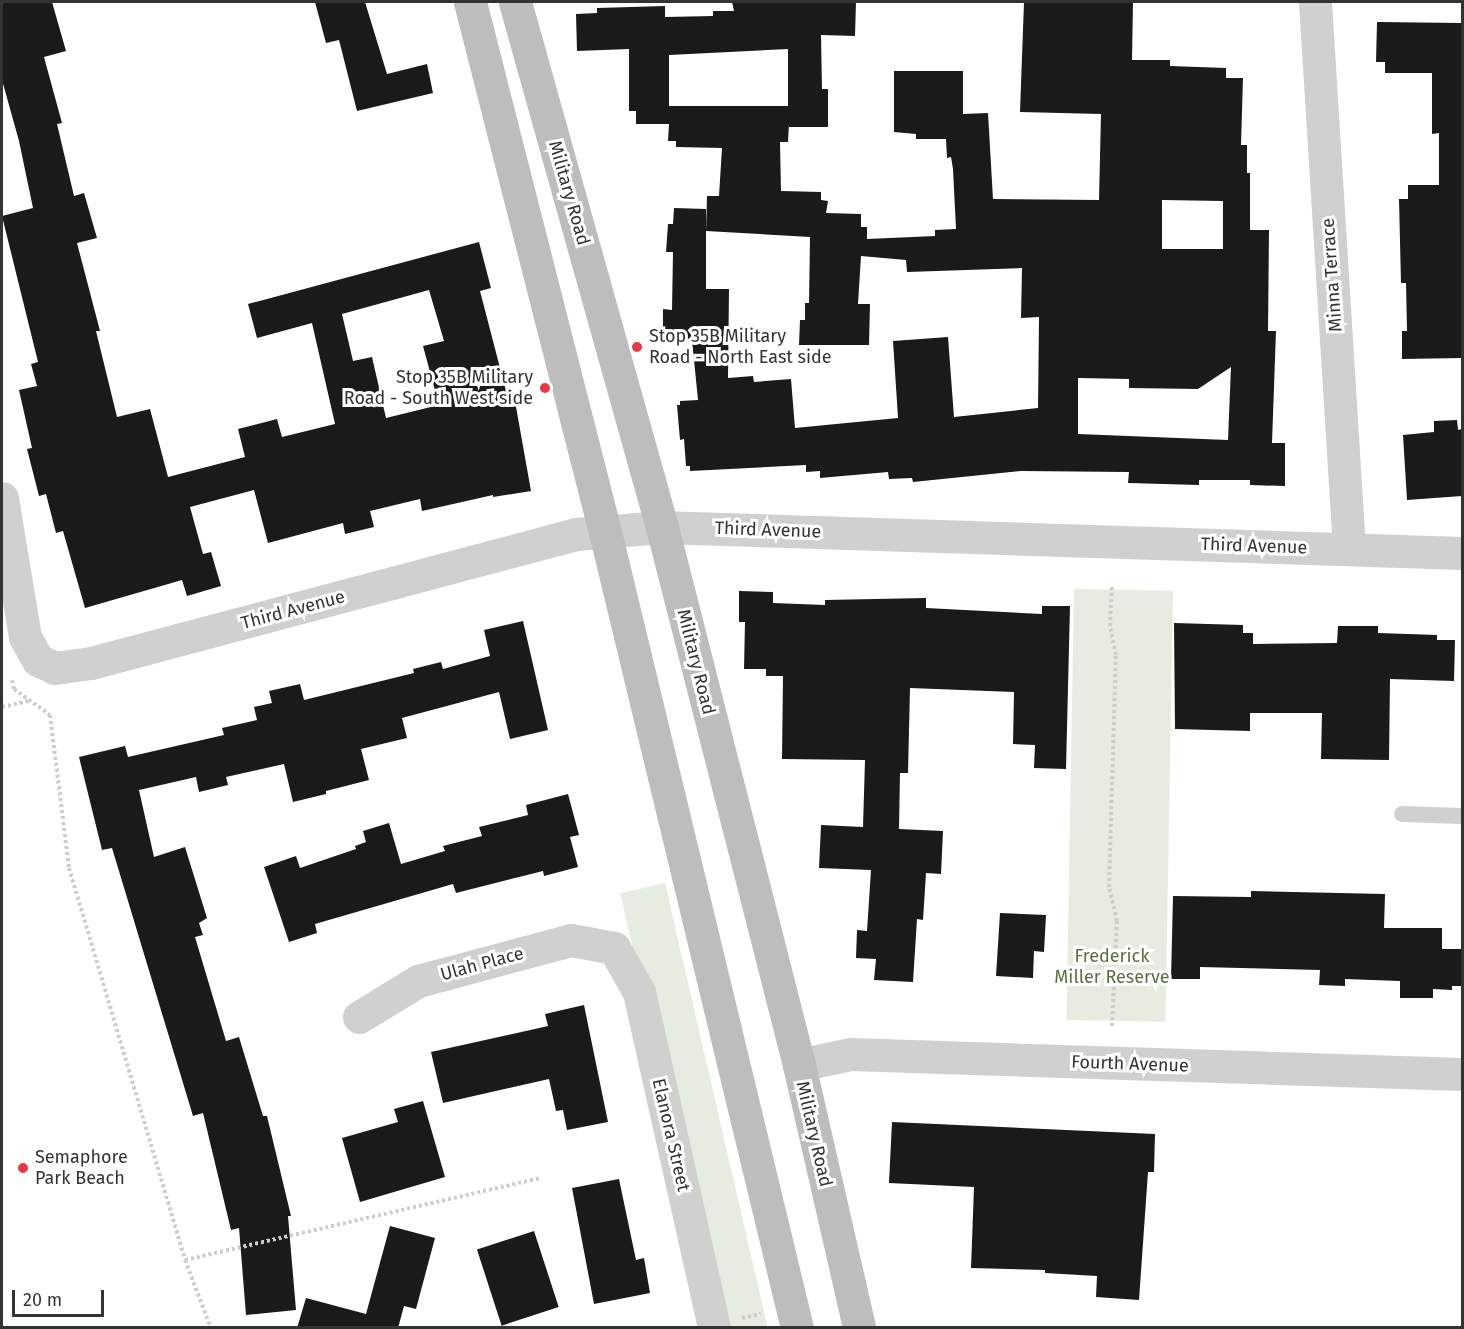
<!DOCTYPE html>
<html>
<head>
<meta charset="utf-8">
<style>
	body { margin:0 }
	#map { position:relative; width:1464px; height:1329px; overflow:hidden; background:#fff; font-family:"Fira Sans",sans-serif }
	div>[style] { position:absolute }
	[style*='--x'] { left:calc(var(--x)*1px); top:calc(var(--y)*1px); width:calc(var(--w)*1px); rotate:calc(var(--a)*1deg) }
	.green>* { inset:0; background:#e6ecdf; transform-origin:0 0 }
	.building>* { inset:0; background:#1a1a1a; transform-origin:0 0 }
	.path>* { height:4px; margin-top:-2px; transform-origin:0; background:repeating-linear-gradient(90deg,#cdcdcd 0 3px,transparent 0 6px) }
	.lane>* { height:16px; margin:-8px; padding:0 8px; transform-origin:8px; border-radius:8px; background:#d0d0d0 }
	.street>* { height:33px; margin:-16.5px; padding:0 16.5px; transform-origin:16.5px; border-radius:16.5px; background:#d0d0d0 }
	.secondary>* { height:33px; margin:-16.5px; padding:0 16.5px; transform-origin:16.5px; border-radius:16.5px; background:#bdbdbd }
	.dots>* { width:16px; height:16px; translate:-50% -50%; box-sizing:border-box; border:3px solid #fff; border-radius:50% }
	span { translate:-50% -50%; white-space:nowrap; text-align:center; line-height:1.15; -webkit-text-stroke:6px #fff; paint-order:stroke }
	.street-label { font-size:18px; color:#333 }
	.poi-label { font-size:18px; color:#333 }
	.left { translate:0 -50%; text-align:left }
	.right { translate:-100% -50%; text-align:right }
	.park-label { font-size:18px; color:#56703f }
	.frame { position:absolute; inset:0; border:3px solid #333; pointer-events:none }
	.scale { position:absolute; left:12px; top:1290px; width:92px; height:27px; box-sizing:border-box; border:3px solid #333; border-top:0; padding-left:8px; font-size:18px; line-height:21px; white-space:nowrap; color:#333; -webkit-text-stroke:4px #fff; paint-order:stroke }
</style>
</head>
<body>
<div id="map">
	<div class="green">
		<div style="left:1074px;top:589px;width:99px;height:431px;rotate:1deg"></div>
		<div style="left:665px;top:883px;width:456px;height:46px;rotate:77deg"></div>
	</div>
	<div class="building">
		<div style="clip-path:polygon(evenodd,2px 2px,52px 2px,66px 51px,44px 57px,62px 123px,57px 124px,74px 196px,84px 193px,97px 238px,77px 243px,100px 331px,96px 331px,117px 417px,150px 409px,168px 477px,245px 457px,238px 429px,277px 419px,282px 437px,335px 424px,312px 323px,257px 338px,248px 304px,479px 242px,491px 288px,480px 291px,506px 391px,513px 390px,531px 491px,493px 497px,493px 495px,422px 511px,420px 499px,370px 511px,374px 527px,345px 534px,343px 523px,268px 543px,254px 490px,190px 507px,203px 554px,211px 552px,221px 586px,187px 596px,182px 580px,85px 608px,63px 531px,56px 533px,46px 494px,39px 496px,27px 449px,32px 448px,19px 390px,37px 386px,31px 364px,38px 362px,2px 216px,33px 208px,19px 141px,2px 80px,2px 2px,429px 290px,444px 341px,423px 346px,439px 405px,386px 418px,372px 357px,353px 361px,342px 314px,429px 290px)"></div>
		<div style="clip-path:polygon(315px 2px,365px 2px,387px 74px,427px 64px,433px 93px,357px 111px,339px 40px,326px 43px)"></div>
		<div style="clip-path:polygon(evenodd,732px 2px,856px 2px,855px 36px,821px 35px,822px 89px,828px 89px,828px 127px,789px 127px,789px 123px,788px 142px,780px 142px,781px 191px,821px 192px,821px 200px,828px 201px,826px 213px,861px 214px,861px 227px,867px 227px,867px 239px,935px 236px,935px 230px,956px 229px,953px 169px,951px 157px,947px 158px,946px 139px,916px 139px,916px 134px,894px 132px,894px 71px,963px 71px,963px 114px,988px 113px,993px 199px,1099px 200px,1101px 114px,1020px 112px,1024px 2px,1133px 2px,1132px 60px,1170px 60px,1170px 66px,1226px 68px,1226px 78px,1243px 78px,1241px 145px,1247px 145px,1247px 173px,1250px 173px,1250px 230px,1269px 230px,1268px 331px,1276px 331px,1272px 443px,1285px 443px,1285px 486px,1250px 485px,1250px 480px,1199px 480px,1199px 485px,1128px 483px,1129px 472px,1021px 471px,913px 482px,912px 478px,889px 479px,888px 472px,820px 478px,820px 471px,806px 472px,806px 465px,690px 471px,690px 466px,686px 466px,684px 439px,680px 440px,677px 405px,680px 405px,680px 401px,698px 400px,692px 340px,663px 340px,663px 309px,672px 310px,673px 252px,666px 252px,668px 224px,673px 224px,674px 208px,706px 209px,706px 289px,729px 289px,728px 378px,753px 376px,754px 382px,791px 379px,795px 428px,898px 418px,893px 341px,948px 337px,954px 417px,1038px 408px,1039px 317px,1021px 318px,1022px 268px,907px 272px,906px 260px,861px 256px,858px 304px,870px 304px,869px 345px,799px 345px,800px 320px,805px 320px,805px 303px,809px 303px,810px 237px,706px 231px,707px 196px,719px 196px,722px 148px,676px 147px,676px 141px,668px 141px,669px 124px,636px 124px,636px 111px,629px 111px,629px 49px,577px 51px,576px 14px,597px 13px,597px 8px,665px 6px,665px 17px,713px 16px,713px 11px,734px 11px,732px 2px,788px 49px,788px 106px,669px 106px,669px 113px,669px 55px,788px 49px,732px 2px,1162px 200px,1223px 201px,1223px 249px,1162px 249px,1162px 200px,732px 2px,1231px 367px,1228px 440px,1078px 434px,1078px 378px,1129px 379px,1129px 388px,1198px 389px,1231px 367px)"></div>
		<div style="clip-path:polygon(1377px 22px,1462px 23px,1462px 358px,1402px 359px,1402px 331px,1407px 331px,1406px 283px,1401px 283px,1399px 199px,1408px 199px,1408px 185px,1439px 185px,1439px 133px,1432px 134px,1432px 73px,1385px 73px,1385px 62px,1376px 62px)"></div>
		<div style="clip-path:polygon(1457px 420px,1458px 430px,1462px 429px,1462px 496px,1407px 500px,1403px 435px,1434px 432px,1434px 421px)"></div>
		<div style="clip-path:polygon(739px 591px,773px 592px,773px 603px,825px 605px,825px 600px,926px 598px,926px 608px,1042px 614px,1042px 606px,1070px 606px,1066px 769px,1034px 768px,1035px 745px,1013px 744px,1014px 692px,910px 688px,908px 773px,900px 773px,899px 829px,943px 831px,941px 874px,926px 873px,923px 920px,917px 919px,913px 982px,874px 980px,876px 959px,856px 958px,857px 930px,867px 931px,871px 870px,819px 868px,821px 825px,863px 827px,865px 760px,782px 759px,783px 676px,766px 676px,766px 669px,744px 669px,745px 622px,739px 622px)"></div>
		<div style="clip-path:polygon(523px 621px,548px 730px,510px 739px,499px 692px,402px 718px,407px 738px,361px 749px,369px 780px,326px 791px,326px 794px,293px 802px,284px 764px,226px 777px,228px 785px,199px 792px,196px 777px,139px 790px,154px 857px,185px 847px,207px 918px,199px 923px,203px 935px,195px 937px,226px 1041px,239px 1037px,263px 1116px,267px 1116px,291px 1216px,288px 1216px,296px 1310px,246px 1315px,239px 1228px,231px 1230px,203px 1113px,193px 1116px,112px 848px,102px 850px,79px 757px,125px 746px,128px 757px,224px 735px,222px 728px,257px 720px,254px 707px,272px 703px,269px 691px,300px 684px,304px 700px,414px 673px,413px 669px,441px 662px,443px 669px,490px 656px,484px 630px)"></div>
		<div style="clip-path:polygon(1174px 623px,1243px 625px,1243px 633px,1253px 633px,1253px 644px,1337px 643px,1338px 626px,1378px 626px,1378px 633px,1437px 635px,1437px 640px,1455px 640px,1454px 681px,1390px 679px,1389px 760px,1321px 759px,1322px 713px,1250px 713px,1250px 731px,1175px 729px)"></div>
		<div style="clip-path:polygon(568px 794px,579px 835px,570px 837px,578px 867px,544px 876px,543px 871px,456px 893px,453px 884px,315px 924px,317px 933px,289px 942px,264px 867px,296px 856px,300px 868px,356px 849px,355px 846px,366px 842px,363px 831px,389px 823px,401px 864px,445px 851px,443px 846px,482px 836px,479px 827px,528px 815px,526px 805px)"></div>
		<div style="clip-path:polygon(1251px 891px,1385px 894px,1384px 928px,1442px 928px,1442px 949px,1462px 949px,1462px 986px,1452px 986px,1452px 990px,1433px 989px,1433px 998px,1400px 998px,1400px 981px,1345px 979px,1345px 986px,1319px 985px,1320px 970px,1200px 967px,1200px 979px,1171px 979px,1173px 896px,1251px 897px)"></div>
		<div style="clip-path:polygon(1000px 913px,1046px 915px,1044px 952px,1034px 951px,1033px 978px,996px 976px)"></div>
		<div style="clip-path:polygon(584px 1005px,608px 1122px,567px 1130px,563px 1110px,556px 1111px,549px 1079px,443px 1103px,431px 1052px,548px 1026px,545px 1014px)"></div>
		<div style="clip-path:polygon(423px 1101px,445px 1177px,360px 1202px,342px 1138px,398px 1122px,394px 1109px)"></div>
		<div style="clip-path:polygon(892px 1122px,1155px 1134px,1154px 1172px,1148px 1172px,1139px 1300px,1096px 1297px,1097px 1276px,1045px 1273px,1045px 1270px,971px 1268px,974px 1187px,889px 1183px)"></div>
		<div style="clip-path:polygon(619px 1179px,636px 1260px,644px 1258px,650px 1293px,594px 1304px,572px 1188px)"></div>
		<div style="clip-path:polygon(390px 1226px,435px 1238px,416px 1309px,404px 1306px,398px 1328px,297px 1328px,306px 1298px,366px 1314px)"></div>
		<div style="left:534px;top:1231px;width:80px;height:60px;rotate:72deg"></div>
	</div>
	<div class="path">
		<div style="--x:12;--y:680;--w:9;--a:77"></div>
		<div style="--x:14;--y:689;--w:44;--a:35.8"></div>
		<div style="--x:50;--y:715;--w:154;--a:82.9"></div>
		<div style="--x:69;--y:868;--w:409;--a:73.5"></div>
		<div style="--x:185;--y:1260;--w:73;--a:69.1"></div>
		<div style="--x:2;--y:707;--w:28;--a:-13"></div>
		<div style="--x:1112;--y:1026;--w:105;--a:-87.3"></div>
		<div style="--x:1117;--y:921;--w:35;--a:-103"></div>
		<div style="--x:1109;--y:887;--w:232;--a:-88.3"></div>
		<div style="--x:1116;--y:655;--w:30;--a:-102"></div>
		<div style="--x:1110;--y:626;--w:40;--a:-87.1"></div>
		<div style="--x:185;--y:1260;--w:364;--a:-13"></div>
		<div style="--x:742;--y:1318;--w:19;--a:-12"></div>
	</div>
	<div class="lane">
		<div style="--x:1402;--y:814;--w:60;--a:1.9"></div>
	</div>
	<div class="street">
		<div style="--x:1315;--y:2;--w:548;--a:86.44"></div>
		<div style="--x:2;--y:498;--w:141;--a:80.6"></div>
		<div style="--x:25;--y:637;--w:26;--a:61"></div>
		<div style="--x:38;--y:660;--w:19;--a:25"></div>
		<div style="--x:55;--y:668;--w:36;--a:-8"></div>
		<div style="--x:91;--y:663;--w:502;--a:-14.89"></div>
		<div style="--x:576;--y:534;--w:86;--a:-4.7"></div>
		<div style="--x:662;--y:527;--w:29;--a:2"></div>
		<div style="--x:691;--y:528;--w:771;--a:1.86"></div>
		<div style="--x:359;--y:1017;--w:69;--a:-31.4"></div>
		<div style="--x:418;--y:981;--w:158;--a:-15"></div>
		<div style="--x:571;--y:940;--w:44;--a:10.5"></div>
		<div style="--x:614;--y:948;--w:51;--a:60.4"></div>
		<div style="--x:639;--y:992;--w:344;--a:77.4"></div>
		<div style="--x:799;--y:1065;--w:52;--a:-12.2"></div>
		<div style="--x:850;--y:1054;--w:612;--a:1.87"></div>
	</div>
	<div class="secondary">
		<div style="--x:470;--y:2;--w:547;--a:75.71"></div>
		<div style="--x:605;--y:532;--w:819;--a:76.44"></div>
		<div style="--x:515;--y:2;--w:545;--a:74.36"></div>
		<div style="--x:662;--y:527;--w:555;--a:75.71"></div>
		<div style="--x:799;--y:1065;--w:270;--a:77.1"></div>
	</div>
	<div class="dots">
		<div style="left:637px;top:347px;background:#e63946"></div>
		<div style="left:545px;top:388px;background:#e63946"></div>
		<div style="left:23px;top:1168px;background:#e63946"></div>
	</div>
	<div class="street-label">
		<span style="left:569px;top:193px;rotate:74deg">Military Road</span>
		<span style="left:1332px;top:275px;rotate:-94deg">Minna Terrace</span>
		<span style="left:768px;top:530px;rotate:2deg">Third Avenue</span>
		<span style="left:1254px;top:546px;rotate:2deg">Third Avenue</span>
		<span style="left:293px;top:610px;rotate:-15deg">Third Avenue</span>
		<span style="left:696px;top:662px;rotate:76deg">Military Road</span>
		<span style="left:482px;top:964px;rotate:-15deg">Ulah Place</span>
		<span style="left:1130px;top:1064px;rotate:2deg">Fourth Avenue</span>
		<span style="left:814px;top:1134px;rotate:77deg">Military Road</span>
		<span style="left:671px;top:1135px;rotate:77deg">Elanora Street</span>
	</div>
	<div class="poi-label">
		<span class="left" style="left:649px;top:347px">Stop 35B Military<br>Road - North East side</span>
		<span class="right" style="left:533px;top:388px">Stop 35B Military<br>Road - South West side</span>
		<span class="left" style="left:35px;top:1168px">Semaphore<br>Park Beach</span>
	</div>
	<div class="park-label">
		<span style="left:1112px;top:967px">Frederick<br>Miller Reserve</span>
	</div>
	<div class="frame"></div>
	<div class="scale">20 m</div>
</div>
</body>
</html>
